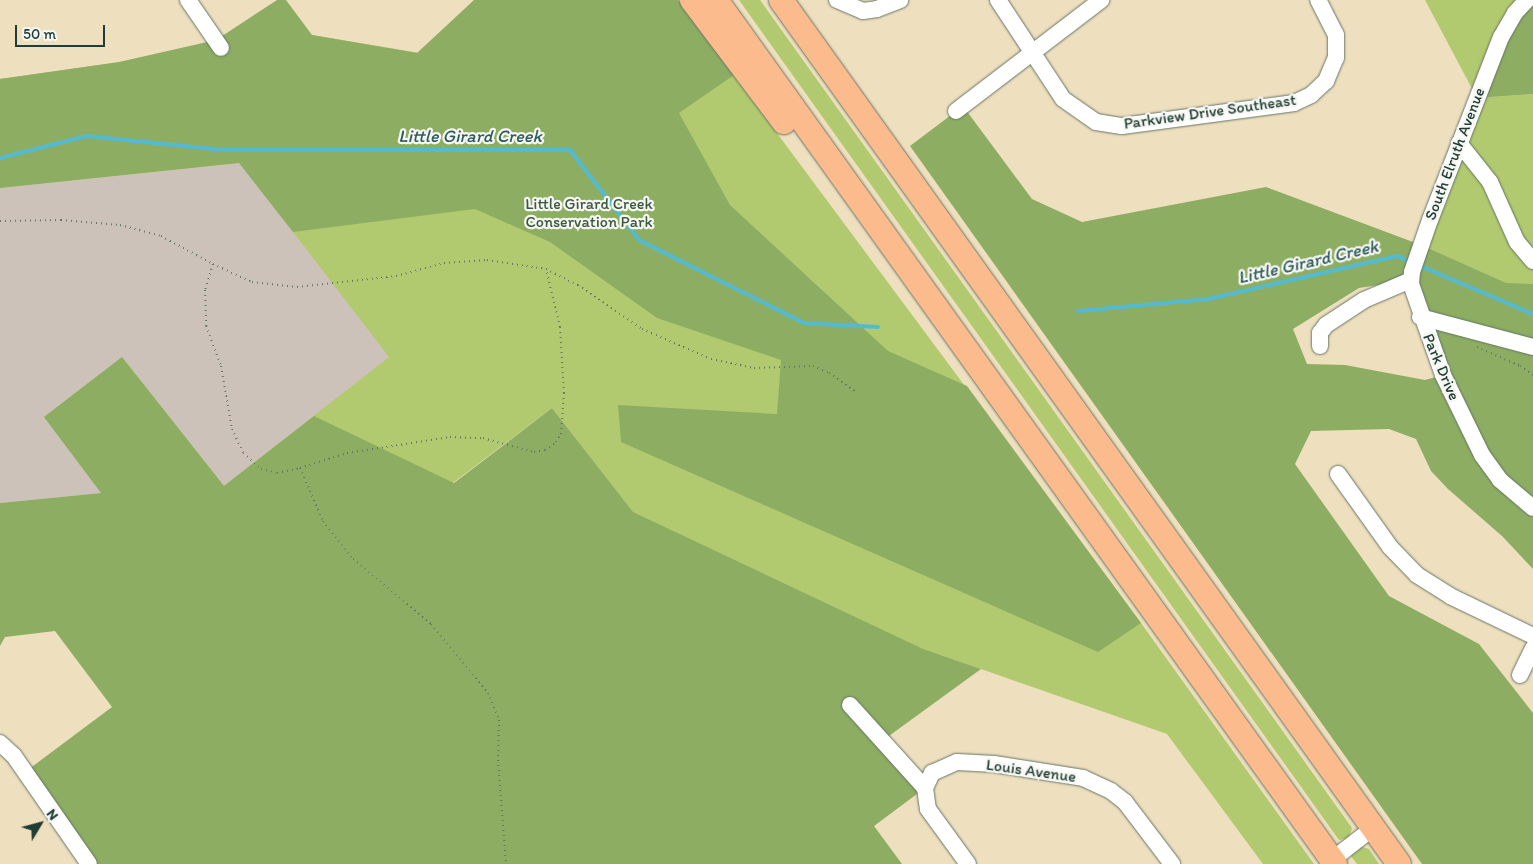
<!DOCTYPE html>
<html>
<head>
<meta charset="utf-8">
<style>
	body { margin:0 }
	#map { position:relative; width:1533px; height:864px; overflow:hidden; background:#eedfbf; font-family:Itim,sans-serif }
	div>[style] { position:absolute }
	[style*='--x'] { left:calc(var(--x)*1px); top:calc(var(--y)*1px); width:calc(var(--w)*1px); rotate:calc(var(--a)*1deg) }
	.industrial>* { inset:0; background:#ccc2b9 }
	.green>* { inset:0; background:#b2ca6f }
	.forest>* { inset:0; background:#8dae62 }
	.stream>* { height:4px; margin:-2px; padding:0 2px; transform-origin:2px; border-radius:2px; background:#54bad2 }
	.path>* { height:2px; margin-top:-1px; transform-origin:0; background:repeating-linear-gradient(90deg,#677665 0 1px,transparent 0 5px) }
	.roads { filter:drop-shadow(0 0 1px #677665) drop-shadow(0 0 1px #677665) }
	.minor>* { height:16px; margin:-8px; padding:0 8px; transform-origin:8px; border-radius:8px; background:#fff }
	.highway>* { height:24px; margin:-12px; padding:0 12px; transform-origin:12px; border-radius:12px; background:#fbbb8d }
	span { translate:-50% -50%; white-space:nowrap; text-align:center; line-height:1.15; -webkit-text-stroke:4.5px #f6f6f2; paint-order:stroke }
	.street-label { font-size:16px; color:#1f3d34 }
	.park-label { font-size:16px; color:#3c5940 }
	.water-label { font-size:18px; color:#2c5c5c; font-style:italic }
	.north { position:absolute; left:15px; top:799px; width:50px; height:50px; -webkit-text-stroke:4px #f6f6f2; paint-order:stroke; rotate:53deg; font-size:14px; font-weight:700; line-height:20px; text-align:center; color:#1f3d34 }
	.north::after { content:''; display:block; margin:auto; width:18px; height:22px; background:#1f3d34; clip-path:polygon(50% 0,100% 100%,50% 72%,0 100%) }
	.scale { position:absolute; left:15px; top:25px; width:90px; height:22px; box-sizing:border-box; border:2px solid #1f3d34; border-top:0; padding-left:6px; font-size:15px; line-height:18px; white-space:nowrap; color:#1f3d34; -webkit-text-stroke:4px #f6f6f2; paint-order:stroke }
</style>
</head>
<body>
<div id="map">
	<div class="industrial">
		<div style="clip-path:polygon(240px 163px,390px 357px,224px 487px,122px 357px,102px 493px,0 503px,0 188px)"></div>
	</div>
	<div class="green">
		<div style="clip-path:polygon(544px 0,678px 0,1141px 623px,1314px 864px,1263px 864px,1167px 734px,921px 648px,804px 734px,552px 408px,225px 655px,44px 417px,122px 357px,224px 486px,389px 357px,240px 163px,0 188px,0 79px,312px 35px,462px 60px)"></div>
		<div style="clip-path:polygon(739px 0,760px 0,1352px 828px,1349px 838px,1339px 840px)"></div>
		<div style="clip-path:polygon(1425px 0,1527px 0,1477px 98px,1533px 94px,1533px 503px,1502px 477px,1417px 271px,1477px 98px)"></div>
		<div style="clip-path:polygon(1359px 846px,1369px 849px,1379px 864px,1357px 864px,1350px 855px)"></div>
	</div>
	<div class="forest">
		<div style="clip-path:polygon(277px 0,286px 0,312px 35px,417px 53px,474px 0,678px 0,734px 75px,679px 113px,730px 205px,888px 351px,967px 386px,1141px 623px,1098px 652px,621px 442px,618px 405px,777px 414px,781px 360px,657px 318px,550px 242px,475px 209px,293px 232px,239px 163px,0 188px,0 79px,119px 62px,216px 40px)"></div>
		<div style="clip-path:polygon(1533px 0,1533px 94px,1477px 98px,1501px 38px)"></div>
		<div style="clip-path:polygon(evenodd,963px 106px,1032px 199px,1082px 222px,1266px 187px,1421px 245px,1506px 283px,1533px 284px,1533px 569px,1502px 536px,1448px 489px,1431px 471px,1416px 439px,1389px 429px,1311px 431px,1295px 464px,1389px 596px,1479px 644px,1533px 713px,1533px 864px,1422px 864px,910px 146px,963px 106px,1411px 280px,1443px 375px,1425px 380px,1345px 365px,1307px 364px,1293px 329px,1359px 288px,1411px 280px)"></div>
		<div style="clip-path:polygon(122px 357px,224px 486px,314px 416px,454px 483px,552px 408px,633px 512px,921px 648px,981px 669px,882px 741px,925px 788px,874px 826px,902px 864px,89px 864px,25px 772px,112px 707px,55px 631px,5px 637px,0 646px,0 503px,101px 493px,44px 417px)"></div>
	</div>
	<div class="stream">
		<div style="--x:0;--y:158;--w:89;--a:-14.3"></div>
		<div style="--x:86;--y:136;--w:139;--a:5.8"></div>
		<div style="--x:224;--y:150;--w:346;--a:0"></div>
		<div style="--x:570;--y:150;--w:113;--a:52.5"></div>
		<div style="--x:639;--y:240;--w:185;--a:26.7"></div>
		<div style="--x:804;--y:323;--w:74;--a:3.1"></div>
		<div style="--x:1418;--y:265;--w:125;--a:23.1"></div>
		<div style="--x:1078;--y:311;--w:131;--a:-5.3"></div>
		<div style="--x:1208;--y:299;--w:194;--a:-12.8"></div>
		<div style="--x:1397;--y:256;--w:15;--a:23"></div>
	</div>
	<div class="path">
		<div style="--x:0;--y:221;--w:61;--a:-0.9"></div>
		<div style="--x:61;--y:220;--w:59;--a:4.8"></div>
		<div style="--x:120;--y:225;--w:42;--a:15"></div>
		<div style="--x:161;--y:236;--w:59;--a:28.3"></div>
		<div style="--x:213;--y:264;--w:27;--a:107"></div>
		<div style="--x:205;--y:290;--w:36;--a:88"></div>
		<div style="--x:206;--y:326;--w:43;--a:69.4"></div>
		<div style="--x:221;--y:366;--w:64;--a:80.1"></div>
		<div style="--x:232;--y:429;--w:26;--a:65"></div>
		<div style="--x:243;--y:453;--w:24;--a:42"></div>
		<div style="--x:261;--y:469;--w:16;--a:14"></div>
		<div style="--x:277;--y:473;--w:24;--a:-12"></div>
		<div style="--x:300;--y:468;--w:58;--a:66.5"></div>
		<div style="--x:323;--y:521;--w:48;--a:51.7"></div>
		<div style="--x:353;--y:559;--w:102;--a:39.8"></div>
		<div style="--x:431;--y:624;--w:89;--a:50.4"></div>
		<div style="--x:488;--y:693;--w:29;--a:68"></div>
		<div style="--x:499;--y:720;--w:40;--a:91.4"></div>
		<div style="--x:498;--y:760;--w:104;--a:85.6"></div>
		<div style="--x:213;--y:264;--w:43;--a:24.8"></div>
		<div style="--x:252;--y:282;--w:45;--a:6.3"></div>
		<div style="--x:297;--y:287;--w:100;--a:-6.3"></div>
		<div style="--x:396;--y:276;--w:50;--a:-15.2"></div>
		<div style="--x:444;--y:263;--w:43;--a:-4"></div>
		<div style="--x:487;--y:260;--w:60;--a:8.7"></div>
		<div style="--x:546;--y:269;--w:36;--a:27"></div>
		<div style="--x:578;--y:285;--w:78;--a:34.5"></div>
		<div style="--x:642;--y:329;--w:75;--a:23.5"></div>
		<div style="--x:711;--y:359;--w:44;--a:11.8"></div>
		<div style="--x:754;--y:368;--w:59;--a:-1.9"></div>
		<div style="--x:813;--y:366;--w:17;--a:24"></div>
		<div style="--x:829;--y:373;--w:33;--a:35"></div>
		<div style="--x:1477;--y:347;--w:47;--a:23.8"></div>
		<div style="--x:1520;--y:366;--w:16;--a:35"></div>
		<div style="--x:300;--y:468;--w:49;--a:-17.7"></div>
		<div style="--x:347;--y:453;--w:104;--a:-8.8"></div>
		<div style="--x:450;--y:437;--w:33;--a:2"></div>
		<div style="--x:483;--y:438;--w:53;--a:15.4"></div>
		<div style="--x:534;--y:452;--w:11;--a:-10"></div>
		<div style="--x:545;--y:450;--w:14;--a:-36"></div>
		<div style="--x:556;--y:442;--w:9;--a:-58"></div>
		<div style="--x:561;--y:434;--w:41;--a:-85.8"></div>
		<div style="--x:564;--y:393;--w:66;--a:-93.5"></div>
		<div style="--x:560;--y:327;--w:60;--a:-103.6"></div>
	</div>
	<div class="roads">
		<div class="minor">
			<div style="--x:188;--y:0;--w:58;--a:55.5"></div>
			<div style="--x:837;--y:0;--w:28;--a:23"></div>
			<div style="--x:863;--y:11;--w:14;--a:-8"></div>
			<div style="--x:877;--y:9;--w:25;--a:-21"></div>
			<div style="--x:998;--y:0;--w:118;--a:56.7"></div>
			<div style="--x:1063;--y:99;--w:40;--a:34.9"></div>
			<div style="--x:1096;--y:122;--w:26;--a:9"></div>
			<div style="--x:1122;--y:126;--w:174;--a:-7.6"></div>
			<div style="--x:1294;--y:103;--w:19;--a:-25"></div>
			<div style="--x:1311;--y:95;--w:21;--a:-43"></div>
			<div style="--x:1326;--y:81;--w:25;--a:-67"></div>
			<div style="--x:1336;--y:58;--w:23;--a:-90"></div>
			<div style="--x:1336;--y:35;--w:39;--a:-117"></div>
			<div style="--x:1527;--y:0;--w:18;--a:133"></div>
			<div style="--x:1515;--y:13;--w:28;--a:120"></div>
			<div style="--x:1501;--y:37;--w:196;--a:111.2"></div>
			<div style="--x:1430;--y:220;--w:55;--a:109.1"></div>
			<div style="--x:1412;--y:272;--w:12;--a:95"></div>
			<div style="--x:1411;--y:284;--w:96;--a:70.6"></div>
			<div style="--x:1443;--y:375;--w:89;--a:64"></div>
			<div style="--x:1482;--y:455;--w:31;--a:54"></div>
			<div style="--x:1500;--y:480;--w:43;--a:40.3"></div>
			<div style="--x:956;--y:111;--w:183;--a:-37.4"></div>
			<div style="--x:1459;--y:143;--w:50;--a:51.5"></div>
			<div style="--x:1490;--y:182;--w:66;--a:65.8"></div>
			<div style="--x:1517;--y:242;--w:25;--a:50"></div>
			<div style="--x:1420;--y:317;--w:117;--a:14.9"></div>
			<div style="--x:1320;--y:346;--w:13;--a:-90"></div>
			<div style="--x:1320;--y:333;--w:10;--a:-53"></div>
			<div style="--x:1326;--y:325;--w:45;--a:-33.3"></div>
			<div style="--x:1364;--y:300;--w:51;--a:-23.1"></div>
			<div style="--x:1338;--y:474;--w:90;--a:54.5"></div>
			<div style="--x:1390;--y:547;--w:39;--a:46"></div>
			<div style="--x:1417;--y:575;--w:39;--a:32"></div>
			<div style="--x:1450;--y:596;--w:92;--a:25.7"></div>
			<div style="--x:1520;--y:675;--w:30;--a:-64"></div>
			<div style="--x:850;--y:705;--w:112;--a:47.9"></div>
			<div style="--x:925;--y:788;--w:21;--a:82"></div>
			<div style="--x:928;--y:809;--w:68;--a:54"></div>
			<div style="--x:0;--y:743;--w:19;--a:43"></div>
			<div style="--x:14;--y:756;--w:131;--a:55.2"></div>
			<div style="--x:925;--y:788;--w:17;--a:-65"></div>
			<div style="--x:932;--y:773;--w:27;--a:-24"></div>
			<div style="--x:957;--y:762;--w:37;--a:3"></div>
			<div style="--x:994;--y:764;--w:90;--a:8.9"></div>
			<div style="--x:1083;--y:778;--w:31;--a:25"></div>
			<div style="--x:1111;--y:791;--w:18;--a:38"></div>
			<div style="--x:1125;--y:802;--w:78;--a:52.8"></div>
			<div style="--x:1332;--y:860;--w:52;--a:-38"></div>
		</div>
		<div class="highway">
			<div style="--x:692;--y:0;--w:153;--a:53"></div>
			<div style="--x:716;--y:0;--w:1063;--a:54.38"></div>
			<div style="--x:781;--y:0;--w:1062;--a:54.42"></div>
		</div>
	</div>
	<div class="street-label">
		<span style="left:1210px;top:112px;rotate:-8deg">Parkview Drive Southeast</span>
		<span style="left:1455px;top:154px;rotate:-69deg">South Elruth Avenue</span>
		<span style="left:1441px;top:367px;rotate:67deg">Park Drive</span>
		<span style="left:1031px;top:771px;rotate:8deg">Louis Avenue</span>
	</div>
	<div class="park-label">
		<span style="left:589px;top:213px">Little Girard Creek<br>Conservation Park</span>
	</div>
	<div class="water-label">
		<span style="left:470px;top:136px">Little Girard Creek</span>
		<span style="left:1308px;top:262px;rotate:-13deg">Little Girard Creek</span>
	</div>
	<div class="north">N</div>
	<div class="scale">50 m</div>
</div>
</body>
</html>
